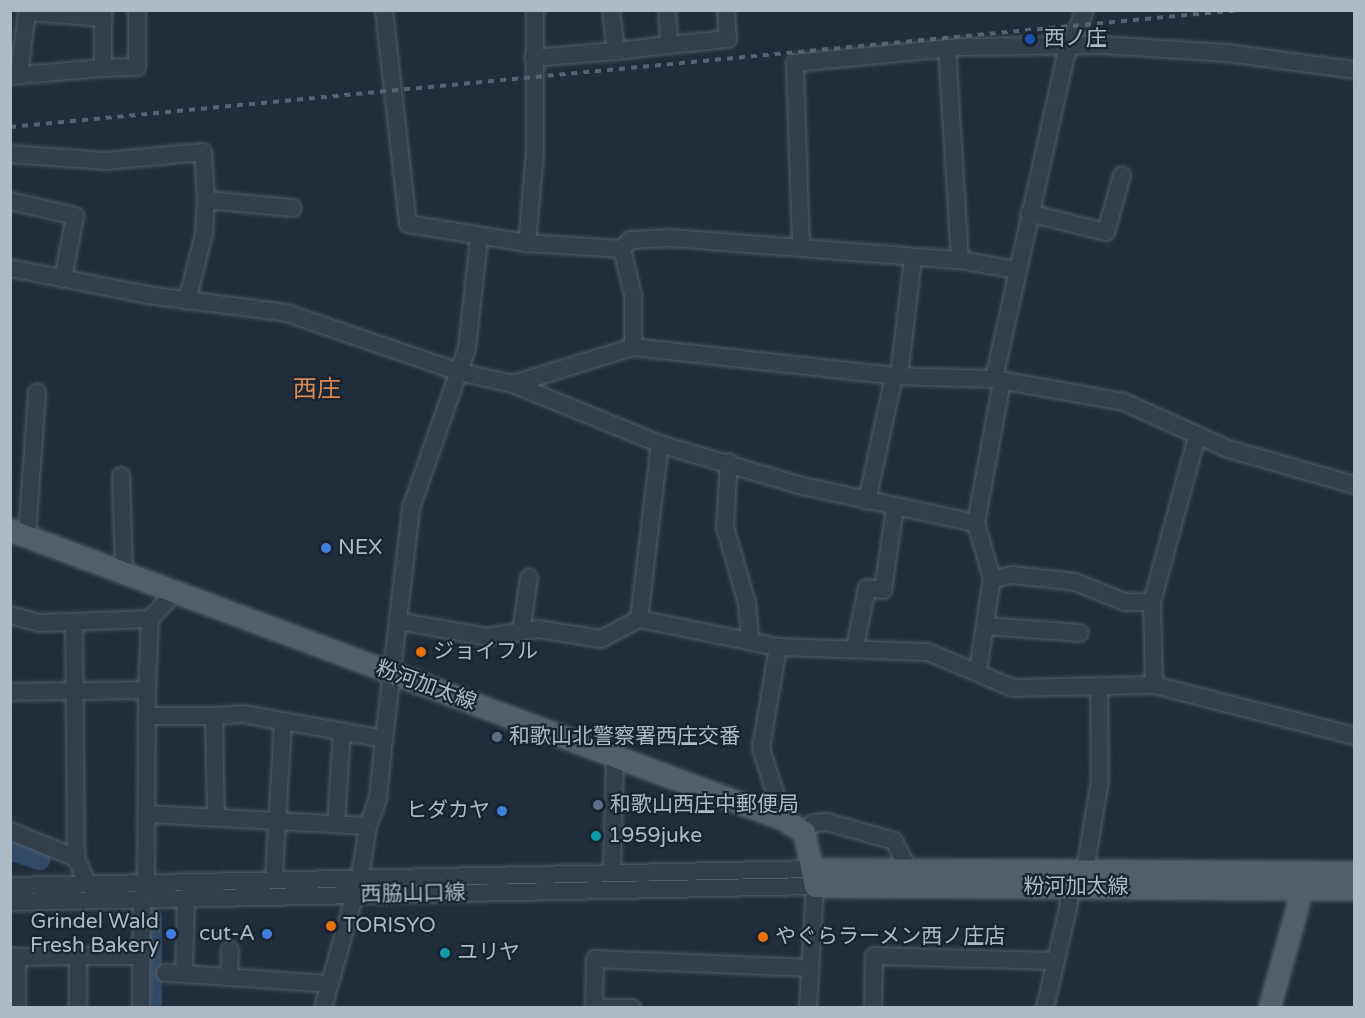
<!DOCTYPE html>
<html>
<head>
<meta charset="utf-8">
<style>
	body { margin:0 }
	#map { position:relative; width:1365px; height:1018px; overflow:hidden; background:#202d3c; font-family:"Varela Round","Noto Sans JP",sans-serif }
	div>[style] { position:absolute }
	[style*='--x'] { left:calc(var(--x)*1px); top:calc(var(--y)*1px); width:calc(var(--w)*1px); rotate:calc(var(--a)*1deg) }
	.river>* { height:22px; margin:-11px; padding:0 11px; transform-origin:11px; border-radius:11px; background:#314a65 }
	.roads { filter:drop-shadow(0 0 2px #525d6a) drop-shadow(0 0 2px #525d6a) }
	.minor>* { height:16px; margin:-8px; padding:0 8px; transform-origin:8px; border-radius:8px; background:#343f4c }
	.major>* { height:21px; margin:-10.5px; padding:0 10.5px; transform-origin:10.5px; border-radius:10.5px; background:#515e6c }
	.rail>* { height:4px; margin-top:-2px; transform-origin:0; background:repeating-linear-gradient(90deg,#556374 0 6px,transparent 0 12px) }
	.dots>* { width:16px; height:16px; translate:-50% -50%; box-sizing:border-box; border:3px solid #192431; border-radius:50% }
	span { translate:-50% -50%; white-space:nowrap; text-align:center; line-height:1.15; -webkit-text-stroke:4.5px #192431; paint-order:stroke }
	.poi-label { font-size:21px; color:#afbac8 }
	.left { translate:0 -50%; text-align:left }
	.right { translate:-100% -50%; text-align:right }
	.street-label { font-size:21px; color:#afbac8 }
	.quarter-label { font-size:24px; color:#dd8954 }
	.frame { position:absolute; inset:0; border:12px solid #afbac8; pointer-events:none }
</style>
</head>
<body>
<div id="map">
	<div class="river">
		<div style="--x:10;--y:849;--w:31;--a:19"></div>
		<div style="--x:151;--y:1008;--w:91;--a:-90"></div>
	</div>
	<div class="roads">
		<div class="minor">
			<div style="--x:384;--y:10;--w:215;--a:83.6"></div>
			<div style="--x:408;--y:224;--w:121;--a:9.1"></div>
			<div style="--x:527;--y:243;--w:95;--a:3.6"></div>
			<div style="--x:622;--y:249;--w:12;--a:-48"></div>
			<div style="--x:630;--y:240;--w:41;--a:-2.8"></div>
			<div style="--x:671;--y:238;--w:290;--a:4.4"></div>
			<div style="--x:960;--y:260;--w:58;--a:10"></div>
			<div style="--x:669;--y:45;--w:59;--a:-5.8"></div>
			<div style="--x:728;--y:39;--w:29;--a:-94"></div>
			<div style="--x:947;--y:48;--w:212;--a:86.5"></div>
			<div style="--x:616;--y:51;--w:53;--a:-6.5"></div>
			<div style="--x:669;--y:45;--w:35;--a:-93"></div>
			<div style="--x:533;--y:58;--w:83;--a:-4.8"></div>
			<div style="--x:616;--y:51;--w:41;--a:-97"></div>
			<div style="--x:103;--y:68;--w:34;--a:-2"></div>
			<div style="--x:137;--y:67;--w:57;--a:-90"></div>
			<div style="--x:19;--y:75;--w:64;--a:-82.8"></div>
			<div style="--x:27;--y:12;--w:77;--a:4.5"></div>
			<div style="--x:10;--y:76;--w:93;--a:-4.9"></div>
			<div style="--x:103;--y:68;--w:58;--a:-90"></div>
			<div style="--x:10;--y:154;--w:96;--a:4.2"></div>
			<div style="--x:106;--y:161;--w:97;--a:-5.3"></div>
			<div style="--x:203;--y:152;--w:48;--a:86.4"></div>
			<div style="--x:206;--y:200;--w:87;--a:5.3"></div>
			<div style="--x:10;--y:201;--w:67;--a:13"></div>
			<div style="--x:75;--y:216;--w:64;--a:100.8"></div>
			<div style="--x:1029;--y:213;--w:79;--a:13.9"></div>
			<div style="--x:1106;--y:232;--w:59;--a:-74.3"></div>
			<div style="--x:527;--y:243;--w:90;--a:-84.9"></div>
			<div style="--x:535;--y:153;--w:143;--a:-90"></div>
			<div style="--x:801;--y:246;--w:183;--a:-91.9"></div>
			<div style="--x:795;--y:63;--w:166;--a:-5.5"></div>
			<div style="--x:960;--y:47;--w:141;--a:-0.8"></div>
			<div style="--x:1101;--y:45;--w:126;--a:3.6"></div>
			<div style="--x:1227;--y:53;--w:128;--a:7.6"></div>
			<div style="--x:10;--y:268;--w:140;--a:11.1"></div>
			<div style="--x:147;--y:295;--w:141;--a:7.3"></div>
			<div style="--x:287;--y:313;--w:182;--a:18.9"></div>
			<div style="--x:459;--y:372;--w:55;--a:12.5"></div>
			<div style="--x:513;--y:384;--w:159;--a:22.2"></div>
			<div style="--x:660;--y:444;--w:144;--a:16.5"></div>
			<div style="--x:798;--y:485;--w:182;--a:12.1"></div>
			<div style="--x:187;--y:301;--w:69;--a:-75.8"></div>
			<div style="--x:204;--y:234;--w:34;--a:-87"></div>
			<div style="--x:633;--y:347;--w:263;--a:6.3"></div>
			<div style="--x:894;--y:376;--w:100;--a:1.7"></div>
			<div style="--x:994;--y:379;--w:132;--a:10"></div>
			<div style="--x:1124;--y:402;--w:114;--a:24.3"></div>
			<div style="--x:1228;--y:449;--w:131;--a:15.9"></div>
			<div style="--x:899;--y:376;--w:118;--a:-83.2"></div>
			<div style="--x:994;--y:379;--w:329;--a:-77.5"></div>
			<div style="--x:1065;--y:58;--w:52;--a:-67.4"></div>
			<div style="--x:513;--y:384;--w:126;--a:-17.1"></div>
			<div style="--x:633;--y:347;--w:52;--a:-90"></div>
			<div style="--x:633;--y:295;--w:47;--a:-103.4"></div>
			<div style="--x:729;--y:462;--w:65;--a:93.5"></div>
			<div style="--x:725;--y:527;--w:79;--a:73.9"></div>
			<div style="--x:747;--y:603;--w:38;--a:85"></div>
			<div style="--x:121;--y:476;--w:97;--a:88.2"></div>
			<div style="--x:867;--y:501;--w:128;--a:-77.8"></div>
			<div style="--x:27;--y:536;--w:144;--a:-86"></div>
			<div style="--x:992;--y:579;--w:21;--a:-11"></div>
			<div style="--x:1013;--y:575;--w:62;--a:6.4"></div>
			<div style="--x:1075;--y:582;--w:54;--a:21.8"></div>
			<div style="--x:1125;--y:602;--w:27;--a:0"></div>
			<div style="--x:10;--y:615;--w:30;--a:15"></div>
			<div style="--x:39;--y:623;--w:111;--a:-2.1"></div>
			<div style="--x:639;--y:619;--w:176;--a:-83.2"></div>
			<div style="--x:398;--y:621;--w:90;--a:10.2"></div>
			<div style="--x:487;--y:637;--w:52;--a:-8.9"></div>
			<div style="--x:538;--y:629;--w:64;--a:9"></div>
			<div style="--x:601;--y:639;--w:43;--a:-27.8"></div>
			<div style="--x:639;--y:619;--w:142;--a:11.4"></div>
			<div style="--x:778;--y:647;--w:150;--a:1.9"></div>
			<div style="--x:928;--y:652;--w:92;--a:23"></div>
			<div style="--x:1013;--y:688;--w:141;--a:-1.2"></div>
			<div style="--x:1154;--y:685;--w:206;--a:14.3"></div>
			<div style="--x:74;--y:622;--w:236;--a:89.5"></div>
			<div style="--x:76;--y:858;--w:27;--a:66"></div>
			<div style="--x:987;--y:626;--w:93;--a:4.3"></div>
			<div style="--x:521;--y:632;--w:55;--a:-81.6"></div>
			<div style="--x:778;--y:647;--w:102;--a:99.6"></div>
			<div style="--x:761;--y:748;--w:74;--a:72.8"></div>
			<div style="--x:855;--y:647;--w:60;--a:-78.5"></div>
			<div style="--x:867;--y:588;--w:16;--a:7"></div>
			<div style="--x:883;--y:590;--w:83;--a:-81.7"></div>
			<div style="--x:978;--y:670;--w:92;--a:-81.3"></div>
			<div style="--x:992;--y:579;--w:58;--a:-105.9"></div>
			<div style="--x:976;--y:523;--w:144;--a:-79.6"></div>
			<div style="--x:1154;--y:685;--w:83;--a:-91.4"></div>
			<div style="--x:1152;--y:602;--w:172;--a:-74.8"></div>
			<div style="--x:147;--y:690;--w:71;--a:-87.6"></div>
			<div style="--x:150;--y:619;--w:37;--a:-47"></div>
			<div style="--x:10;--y:692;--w:137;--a:-0.8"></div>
			<div style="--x:147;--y:690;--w:191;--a:90.3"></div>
			<div style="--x:147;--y:716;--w:67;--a:0"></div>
			<div style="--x:214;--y:716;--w:101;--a:88.9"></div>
			<div style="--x:214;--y:716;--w:29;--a:-4"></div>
			<div style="--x:243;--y:714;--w:41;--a:9.9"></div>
			<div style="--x:283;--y:721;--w:157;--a:93.3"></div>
			<div style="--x:283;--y:721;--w:103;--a:10.1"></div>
			<div style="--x:384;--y:739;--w:233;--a:-83.3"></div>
			<div style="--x:411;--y:508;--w:170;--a:-70.7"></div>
			<div style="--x:467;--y:348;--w:110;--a:-83.7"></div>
			<div style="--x:146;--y:814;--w:222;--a:3.1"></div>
			<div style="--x:368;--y:826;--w:30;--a:-70"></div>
			<div style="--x:378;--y:798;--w:59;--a:-84.2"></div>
			<div style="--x:336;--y:824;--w:93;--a:-86.3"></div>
			<div style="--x:10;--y:831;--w:71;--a:22.2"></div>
			<div style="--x:804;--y:832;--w:13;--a:-42"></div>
			<div style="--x:814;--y:823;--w:13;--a:-4"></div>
			<div style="--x:827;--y:822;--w:70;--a:15.8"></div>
			<div style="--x:894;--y:841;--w:29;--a:63"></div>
			<div style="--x:1085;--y:870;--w:91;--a:-80.5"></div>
			<div style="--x:1100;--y:780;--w:91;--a:-90.6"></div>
			<div style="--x:612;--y:872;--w:116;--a:-88.5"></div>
			<div style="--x:10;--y:886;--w:803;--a:-1.21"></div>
			<div style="--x:186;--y:897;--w:77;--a:91.5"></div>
			<div style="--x:184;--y:974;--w:145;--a:3.9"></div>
			<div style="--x:10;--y:902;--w:805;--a:-1.14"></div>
			<div style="--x:815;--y:886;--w:122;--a:93.3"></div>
			<div style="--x:10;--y:956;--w:7;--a:8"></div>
			<div style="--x:17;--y:957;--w:51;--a:90"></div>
			<div style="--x:78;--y:956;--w:62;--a:0"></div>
			<div style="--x:17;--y:957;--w:61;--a:-0.9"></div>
			<div style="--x:78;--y:956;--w:52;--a:90"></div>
			<div style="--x:165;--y:973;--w:19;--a:3"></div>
			<div style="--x:229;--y:977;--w:27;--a:-88"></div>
			<div style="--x:594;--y:1005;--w:46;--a:-88.8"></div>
			<div style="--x:595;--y:959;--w:215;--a:2.4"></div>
			<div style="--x:141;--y:1008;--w:110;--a:-89.5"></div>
			<div style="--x:323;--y:1008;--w:137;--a:-74.3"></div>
			<div style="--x:360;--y:876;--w:51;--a:-80.9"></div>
			<div style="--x:594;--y:1008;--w:38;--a:0"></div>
			<div style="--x:873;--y:1008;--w:52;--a:-88.9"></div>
			<div style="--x:874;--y:956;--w:179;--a:1.6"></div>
			<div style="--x:1045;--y:1008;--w:107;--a:-77"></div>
			<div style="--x:1069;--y:904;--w:28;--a:-90"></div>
		</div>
		<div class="major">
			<div style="--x:10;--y:530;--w:825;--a:20.5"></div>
			<div style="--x:783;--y:819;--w:25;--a:32"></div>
			<div style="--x:804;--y:832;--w:55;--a:78.5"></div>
			<div style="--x:815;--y:886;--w:539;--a:0.32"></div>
			<div style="--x:813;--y:869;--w:541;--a:0.32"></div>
			<div style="--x:1269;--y:1008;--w:108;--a:-74.4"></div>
			<div style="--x:1298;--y:904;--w:29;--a:-88"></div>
		</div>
	</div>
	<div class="rail">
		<div style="--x:10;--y:127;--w:1235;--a:-5.44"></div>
	</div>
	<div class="dots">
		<div style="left:1030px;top:39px;background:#1a4fb4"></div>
		<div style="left:326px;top:548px;background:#3f7fe0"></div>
		<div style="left:421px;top:652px;background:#e8710a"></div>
		<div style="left:497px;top:737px;background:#5c6f8a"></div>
		<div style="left:598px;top:805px;background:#5c6f8a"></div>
		<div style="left:502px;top:811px;background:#3f7fe0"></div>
		<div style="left:596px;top:836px;background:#0f9aa8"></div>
		<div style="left:331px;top:926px;background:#e8710a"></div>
		<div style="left:171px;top:934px;background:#3f7fe0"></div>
		<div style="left:267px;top:934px;background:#3f7fe0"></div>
		<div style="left:763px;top:937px;background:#e8710a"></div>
		<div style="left:445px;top:953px;background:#0f9aa8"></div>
	</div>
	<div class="poi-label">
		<span class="left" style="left:1044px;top:39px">西ノ庄</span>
		<span class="left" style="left:338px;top:548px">NEX</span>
		<span class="left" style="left:433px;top:652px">ジョイフル</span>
		<span class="left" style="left:509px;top:737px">和歌山北警察署西庄交番</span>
		<span class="left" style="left:610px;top:805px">和歌山西庄中郵便局</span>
		<span class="right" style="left:490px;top:811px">ヒダカヤ</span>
		<span class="left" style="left:608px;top:836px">1959juke</span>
		<span class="right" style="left:159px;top:934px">Grindel Wald<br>Fresh Bakery</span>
		<span class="left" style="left:343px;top:926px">TORISYO</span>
		<span class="right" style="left:255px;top:934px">cut-A</span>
		<span class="left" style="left:775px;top:937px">やぐらラーメン西ノ庄店</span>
		<span class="left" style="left:457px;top:953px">ユリヤ</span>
	</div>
	<div class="street-label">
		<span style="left:426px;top:686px;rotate:20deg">粉河加太線</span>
		<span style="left:1076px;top:887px">粉河加太線</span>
		<span style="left:413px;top:894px;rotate:-1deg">西脇山口線</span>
	</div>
	<div class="quarter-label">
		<span style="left:317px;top:390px">西庄</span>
	</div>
	<div class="frame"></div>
</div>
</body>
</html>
